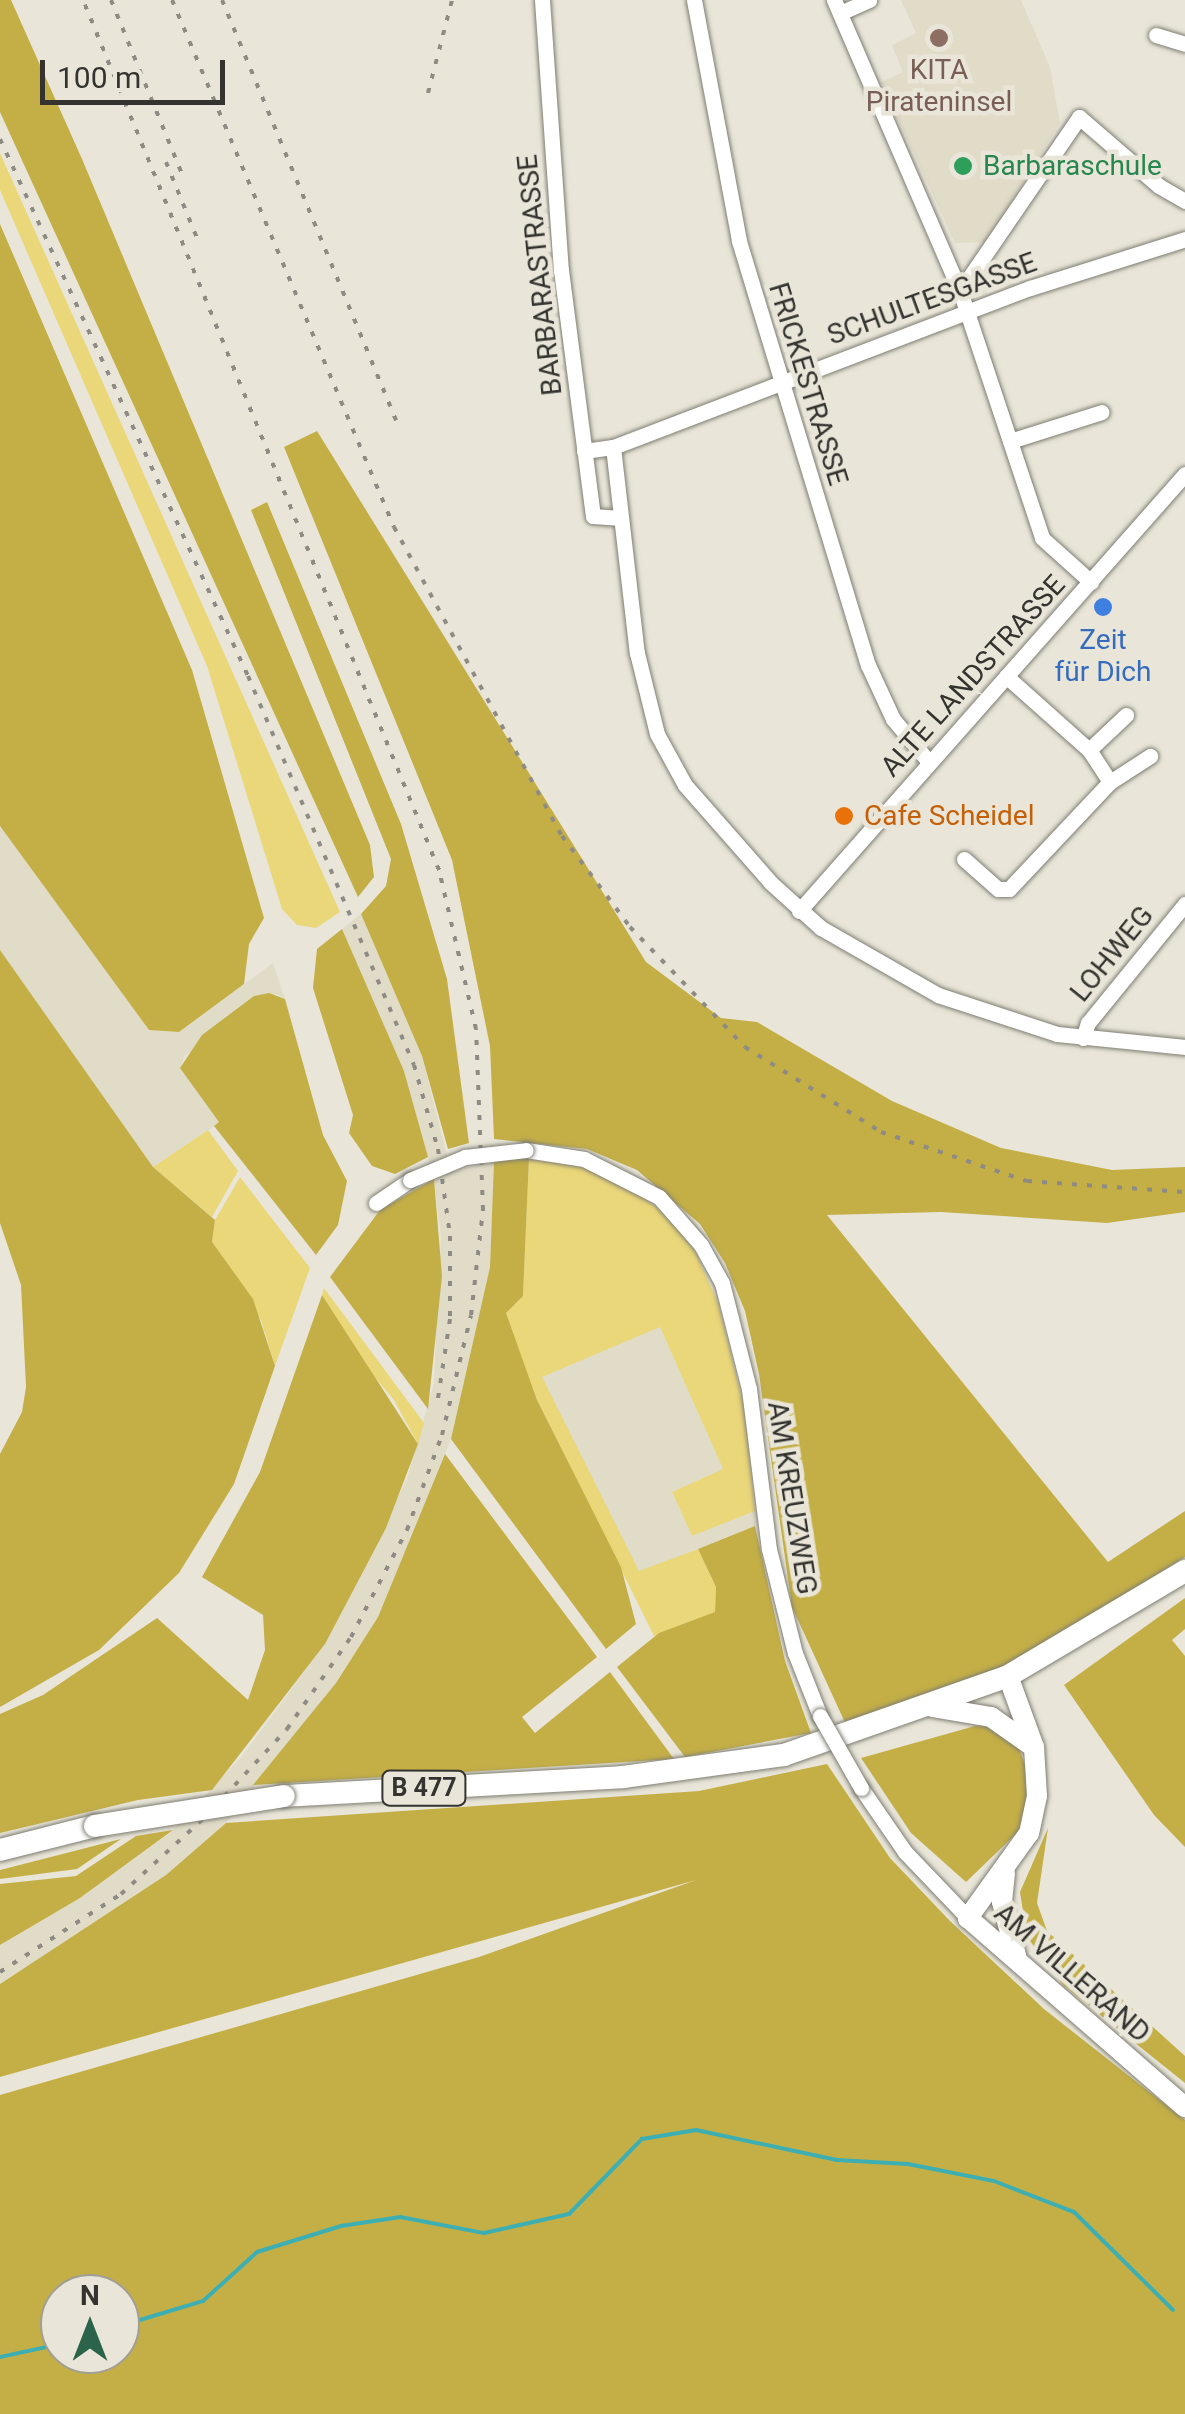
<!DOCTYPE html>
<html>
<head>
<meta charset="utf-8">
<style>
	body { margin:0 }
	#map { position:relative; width:1185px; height:2414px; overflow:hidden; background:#e9e6d9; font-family:Roboto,sans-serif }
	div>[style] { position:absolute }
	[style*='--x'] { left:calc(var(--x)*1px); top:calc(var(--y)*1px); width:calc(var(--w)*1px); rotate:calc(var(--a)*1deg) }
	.built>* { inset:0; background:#e0dcc8 }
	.green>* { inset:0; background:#ead77a }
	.forest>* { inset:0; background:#c4af47 }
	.stream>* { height:4px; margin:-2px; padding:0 2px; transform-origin:2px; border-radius:2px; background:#3dafb3 }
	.roads { filter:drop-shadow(0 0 2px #7f7d72) drop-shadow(0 0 2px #7f7d72) }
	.minor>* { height:15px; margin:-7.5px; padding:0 7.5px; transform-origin:7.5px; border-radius:7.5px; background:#fff }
	.secondary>* { height:20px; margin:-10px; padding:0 10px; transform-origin:10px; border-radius:10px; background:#fff }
	.primary>* { height:22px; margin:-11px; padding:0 11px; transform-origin:11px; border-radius:11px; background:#fff }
	.rail>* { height:4px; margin-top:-2px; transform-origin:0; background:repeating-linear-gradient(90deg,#8d8b83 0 5px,transparent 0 15px) }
	.bridges { filter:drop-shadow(0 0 2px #7f7d72) drop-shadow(0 0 2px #7f7d72) }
	.minor-bridge>* { height:15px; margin:-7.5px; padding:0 7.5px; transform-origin:7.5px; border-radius:7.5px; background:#fff }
	.primary-bridge>* { height:22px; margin:-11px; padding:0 11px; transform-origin:11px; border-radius:11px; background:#fff }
	.dots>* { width:28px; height:28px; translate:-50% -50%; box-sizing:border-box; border:5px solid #e9e6d9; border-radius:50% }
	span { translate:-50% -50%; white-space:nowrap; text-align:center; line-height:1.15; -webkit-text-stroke:9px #e9e6d9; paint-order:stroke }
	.shield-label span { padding:2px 8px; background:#e9e6d9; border:2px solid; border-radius:8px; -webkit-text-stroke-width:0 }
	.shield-label { font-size:25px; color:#34332f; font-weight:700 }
	.education-label { font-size:28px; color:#785e54 }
	.leisure-label { font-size:28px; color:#27864d }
	.left { translate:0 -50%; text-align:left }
	.street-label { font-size:28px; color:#34332f }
	.shop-label { font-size:28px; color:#366cbe }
	.food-label { font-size:28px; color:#c56008 }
	.north { position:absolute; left:40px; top:2274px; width:100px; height:100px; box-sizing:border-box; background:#e9e6d9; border:2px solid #a19e95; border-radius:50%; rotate:0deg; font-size:28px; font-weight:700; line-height:40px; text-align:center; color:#34332f }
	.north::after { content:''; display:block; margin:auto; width:35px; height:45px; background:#2b634b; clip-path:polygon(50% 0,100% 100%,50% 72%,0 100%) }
	.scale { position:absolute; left:40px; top:60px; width:185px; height:45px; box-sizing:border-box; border:5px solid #34332f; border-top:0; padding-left:12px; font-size:30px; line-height:35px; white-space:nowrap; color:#34332f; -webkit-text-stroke:8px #e9e6d9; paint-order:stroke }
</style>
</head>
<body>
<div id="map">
	<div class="built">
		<div style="clip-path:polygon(901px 0,1021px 0,1050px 67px,1060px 123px,986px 242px,955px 243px,881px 82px,903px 72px,892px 45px,916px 33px)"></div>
		<div style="clip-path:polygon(0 826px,149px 1030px,179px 1032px,273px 963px,285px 999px,276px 994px,184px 1056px,181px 1068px,220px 1122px,153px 1167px,0 950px)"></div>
		<div style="clip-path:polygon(361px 914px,422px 1056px,451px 1172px,494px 1161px,490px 1267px,451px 1439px,378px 1617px,336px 1683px,226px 1823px,166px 1875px,0 1984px,0 1945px,80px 1898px,170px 1833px,242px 1756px,325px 1644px,407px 1479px,434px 1383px,441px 1237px,434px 1179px,404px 1071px,342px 929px)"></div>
		<div style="clip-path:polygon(660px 1326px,723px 1469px,672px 1492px,692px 1536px,755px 1511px,755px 1526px,639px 1572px,541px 1377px)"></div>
	</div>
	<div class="green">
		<div style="clip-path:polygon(0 153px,340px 912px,316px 928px,297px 925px,282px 909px,207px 666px,0 190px)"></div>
		<div style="clip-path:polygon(208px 1130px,238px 1171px,212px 1217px,153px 1167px)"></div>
		<div style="clip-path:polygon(529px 1158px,557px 1159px,618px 1180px,668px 1215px,695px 1251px,718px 1303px,744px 1406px,755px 1511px,692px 1536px,672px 1492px,723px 1469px,660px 1327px,542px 1377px,639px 1571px,698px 1549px,716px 1587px,715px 1612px,685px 1628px,654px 1636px,537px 1400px,509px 1325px,506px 1313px,523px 1296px)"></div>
		<div style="clip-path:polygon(240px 1177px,310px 1268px,275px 1366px,261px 1320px,212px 1242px,215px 1220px)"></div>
		<div style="clip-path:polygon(324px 1288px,424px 1423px,418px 1444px,394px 1400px,361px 1361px,322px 1295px)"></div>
	</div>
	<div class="forest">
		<div style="clip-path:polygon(0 0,11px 0,82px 159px,370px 845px,374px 877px,358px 897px,0 112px)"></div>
		<div style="clip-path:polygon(0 224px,192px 670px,264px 918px,249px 944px,244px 984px,179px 1032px,149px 1030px,0 826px)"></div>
		<div style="clip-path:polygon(317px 431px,646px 962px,721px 1018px,757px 1022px,892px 1101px,1001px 1148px,1112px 1170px,1185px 1167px,1185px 1212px,1107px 1223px,941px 1212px,827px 1215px,1108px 1562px,1185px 1511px,1185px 1557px,1004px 1670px,847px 1727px,792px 1607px,759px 1374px,745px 1311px,725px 1263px,700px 1224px,637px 1170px,587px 1149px,494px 1139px,490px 1046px,452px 860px,284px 447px)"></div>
		<div style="clip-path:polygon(267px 502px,401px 824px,447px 979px,469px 1143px,448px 1149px,422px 1056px,361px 914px,386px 886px,391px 859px,251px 510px)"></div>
		<div style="clip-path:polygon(342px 929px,404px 1071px,428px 1157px,395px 1174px,372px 1166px,349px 1133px,353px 1115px,313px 988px,317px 949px)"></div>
		<div style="clip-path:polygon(0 950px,153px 1167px,215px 1220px,212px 1242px,253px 1299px,275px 1366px,234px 1484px,179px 1573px,99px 1650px,0 1707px,0 1454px,22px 1412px,26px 1387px,21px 1285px,0 1223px)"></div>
		<div style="clip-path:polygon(269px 993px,285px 999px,323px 1135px,347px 1181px,338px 1225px,316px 1255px,214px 1126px,219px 1122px,180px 1068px,202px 1035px,254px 996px)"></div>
		<div style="clip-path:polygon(529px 1158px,523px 1296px,506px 1313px,537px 1400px,621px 1567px,636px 1624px,606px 1649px,451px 1439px,490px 1267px,494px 1161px)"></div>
		<div style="clip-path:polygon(434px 1179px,442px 1276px,428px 1409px,330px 1277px,380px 1210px)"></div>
		<div style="clip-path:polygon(322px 1295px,418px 1444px,386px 1528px,325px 1644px,212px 1790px,138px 1800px,0 1833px,0 1714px,43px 1695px,157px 1618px,248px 1700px,265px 1650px,263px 1615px,202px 1577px,260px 1472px)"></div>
		<div style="clip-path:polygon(445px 1454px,597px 1657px,522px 1717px,535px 1733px,610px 1672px,674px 1759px,253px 1785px,336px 1683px,378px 1617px)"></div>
		<div style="clip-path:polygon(755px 1526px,785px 1661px,811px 1733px,685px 1757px,617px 1667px,659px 1633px,715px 1612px,716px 1587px,698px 1549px)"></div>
		<div style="clip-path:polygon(1185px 1598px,1185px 1629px,1172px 1640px,1185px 1656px,1185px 1847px,1154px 1815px,1064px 1685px)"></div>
		<div style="clip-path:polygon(975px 1726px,999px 1727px,1017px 1742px,1029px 1777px,1029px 1803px,1019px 1831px,966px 1882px,911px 1833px,861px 1758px)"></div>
		<div style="clip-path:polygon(evenodd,827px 1764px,890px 1858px,950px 1921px,1044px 2009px,1185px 2120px,1185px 2414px,0 2414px,0 2095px,479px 1957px,696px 1880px,0 2077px,0 1984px,166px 1875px,226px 1823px,699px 1791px,827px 1764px,120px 2294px,120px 2354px,60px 2354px,60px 2294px,120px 2294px)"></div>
		<div style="clip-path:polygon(1048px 1828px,1037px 1903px,1047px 1931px,1185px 2056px,1185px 2083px,1063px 1985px,1027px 1937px,1020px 1892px)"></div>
		<div style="clip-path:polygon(173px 1830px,80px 1898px,0 1945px,0 1884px,76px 1876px,136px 1836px)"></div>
		<div style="clip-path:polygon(121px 1839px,77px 1869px,0 1879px,0 1870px)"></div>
	</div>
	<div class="stream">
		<div style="--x:120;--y:2326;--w:87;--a:-16.8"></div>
		<div style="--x:203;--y:2301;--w:73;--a:-42.2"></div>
		<div style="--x:257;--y:2252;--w:88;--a:-17.2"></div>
		<div style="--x:341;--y:2226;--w:60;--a:-8.7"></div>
		<div style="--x:400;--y:2217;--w:86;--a:10.8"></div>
		<div style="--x:484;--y:2233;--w:87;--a:-12.6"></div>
		<div style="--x:569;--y:2214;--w:105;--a:-45.8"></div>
		<div style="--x:642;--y:2139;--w:55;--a:-9.5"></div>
		<div style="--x:696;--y:2130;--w:144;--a:12"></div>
		<div style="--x:837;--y:2160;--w:71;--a:3.2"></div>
		<div style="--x:908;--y:2164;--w:88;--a:11.2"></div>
		<div style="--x:994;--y:2181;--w:86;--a:21.2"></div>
		<div style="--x:1074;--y:2212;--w:139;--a:44.7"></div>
		<div style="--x:0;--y:2357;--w:61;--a:-12.2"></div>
	</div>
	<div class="roads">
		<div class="minor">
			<div style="--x:542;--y:0;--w:271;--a:86"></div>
			<div style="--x:561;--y:270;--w:248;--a:82.6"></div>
			<div style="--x:593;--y:516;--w:28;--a:4"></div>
			<div style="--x:694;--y:0;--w:245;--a:79.4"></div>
			<div style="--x:739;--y:241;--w:443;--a:73.1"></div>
			<div style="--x:868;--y:665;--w:60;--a:65.2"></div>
			<div style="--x:893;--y:719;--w:56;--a:50.1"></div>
			<div style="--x:834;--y:0;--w:317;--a:66.6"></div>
			<div style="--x:960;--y:291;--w:260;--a:71.6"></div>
			<div style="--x:1042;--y:538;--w:66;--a:41.9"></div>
			<div style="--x:840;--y:13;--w:32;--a:-24"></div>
			<div style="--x:1156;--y:35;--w:30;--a:17"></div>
			<div style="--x:960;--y:291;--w:211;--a:-55.6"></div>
			<div style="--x:1079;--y:117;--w:106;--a:40.8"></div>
			<div style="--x:1159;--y:186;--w:30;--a:30"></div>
			<div style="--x:1010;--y:441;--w:96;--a:-17.5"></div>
			<div style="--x:613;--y:447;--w:207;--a:83.4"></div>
			<div style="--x:637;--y:653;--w:83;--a:76.1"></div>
			<div style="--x:657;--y:734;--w:58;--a:61.2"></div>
			<div style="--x:685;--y:785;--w:130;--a:48.7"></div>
			<div style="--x:771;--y:883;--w:67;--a:42"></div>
			<div style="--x:821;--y:928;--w:135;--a:29.8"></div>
			<div style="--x:938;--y:995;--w:125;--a:18.1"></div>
			<div style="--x:1057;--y:1034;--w:129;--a:5.8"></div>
			<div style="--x:584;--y:451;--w:29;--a:-8"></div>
			<div style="--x:613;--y:447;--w:446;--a:-20.9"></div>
			<div style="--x:1030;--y:288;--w:163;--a:-17.5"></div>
			<div style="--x:1089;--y:750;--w:51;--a:-43.4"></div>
			<div style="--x:1110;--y:782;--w:48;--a:-33"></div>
			<div style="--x:964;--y:859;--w:45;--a:41.4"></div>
			<div style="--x:998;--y:889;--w:11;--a:0"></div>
			<div style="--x:1009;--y:889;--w:147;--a:-46.7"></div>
			<div style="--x:1110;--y:782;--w:38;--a:-123"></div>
			<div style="--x:1089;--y:750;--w:111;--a:-138.3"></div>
			<div style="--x:799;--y:911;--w:583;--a:-48.55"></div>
			<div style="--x:1083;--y:1038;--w:16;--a:-72"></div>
			<div style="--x:1088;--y:1023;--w:154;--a:-50.8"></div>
			<div style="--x:526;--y:1150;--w:59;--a:8.8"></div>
			<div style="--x:584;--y:1159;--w:84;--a:26.9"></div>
			<div style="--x:659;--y:1197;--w:64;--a:48.8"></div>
			<div style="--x:701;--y:1245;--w:43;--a:61.1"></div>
			<div style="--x:722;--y:1283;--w:109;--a:75.7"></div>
			<div style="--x:749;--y:1389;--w:161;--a:82.9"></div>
			<div style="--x:769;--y:1549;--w:107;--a:76"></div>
			<div style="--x:795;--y:1653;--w:68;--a:68.4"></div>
			<div style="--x:376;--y:1203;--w:41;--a:-34.1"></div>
			<div style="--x:861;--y:1788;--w:78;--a:55.5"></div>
			<div style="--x:905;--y:1852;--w:91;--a:46.3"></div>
		</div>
		<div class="secondary">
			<div style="--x:1008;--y:1676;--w:76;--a:69.9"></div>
			<div style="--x:1034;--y:1747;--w:49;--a:86.5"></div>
			<div style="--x:1037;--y:1796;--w:38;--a:102"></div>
			<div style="--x:1029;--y:1833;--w:105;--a:125.7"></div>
			<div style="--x:968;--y:1918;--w:288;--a:41.1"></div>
			<div style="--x:932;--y:1707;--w:60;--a:9.6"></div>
			<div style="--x:991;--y:1717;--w:50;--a:35.3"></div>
			<div style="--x:1005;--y:1873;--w:29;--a:96"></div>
			<div style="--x:1002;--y:1902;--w:59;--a:75.3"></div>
		</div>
		<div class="primary">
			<div style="--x:284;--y:1796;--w:340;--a:-3.2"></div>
			<div style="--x:623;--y:1777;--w:162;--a:-7.8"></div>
			<div style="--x:784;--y:1755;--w:238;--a:-19.4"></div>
			<div style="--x:1008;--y:1676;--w:206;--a:-30.7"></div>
			<div style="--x:0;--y:1850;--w:98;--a:-14.2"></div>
		</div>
	</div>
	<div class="rail">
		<div style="--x:111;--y:0;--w:190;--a:67.8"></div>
		<div style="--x:172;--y:0;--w:572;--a:67.16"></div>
		<div style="--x:394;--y:527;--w:352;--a:61.5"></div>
		<div style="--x:562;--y:836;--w:114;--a:53.2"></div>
		<div style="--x:630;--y:927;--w:166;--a:46.2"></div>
		<div style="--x:745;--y:1047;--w:160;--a:32"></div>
		<div style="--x:881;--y:1132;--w:154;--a:18.6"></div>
		<div style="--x:1027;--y:1181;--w:158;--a:4"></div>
		<div style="--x:222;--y:0;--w:455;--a:67.5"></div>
		<div style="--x:428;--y:93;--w:96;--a:-75.5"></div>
		<div style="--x:0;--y:139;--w:592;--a:65.21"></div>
		<div style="--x:248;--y:676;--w:423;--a:66.9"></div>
		<div style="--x:414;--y:1065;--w:87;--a:74.1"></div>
		<div style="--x:438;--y:1149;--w:88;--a:82.1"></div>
		<div style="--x:450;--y:1236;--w:83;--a:90"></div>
		<div style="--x:450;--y:1319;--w:87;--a:98.6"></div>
		<div style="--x:166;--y:162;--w:82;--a:67.8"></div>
		<div style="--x:0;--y:1972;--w:144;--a:-32.8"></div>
		<div style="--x:121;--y:1894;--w:113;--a:-42.5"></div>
		<div style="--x:204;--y:1818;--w:122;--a:-47"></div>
		<div style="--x:287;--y:1729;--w:112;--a:-55.2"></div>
		<div style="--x:351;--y:1637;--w:121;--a:-62.4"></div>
		<div style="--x:407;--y:1530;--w:101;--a:-69.8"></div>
		<div style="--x:442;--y:1435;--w:123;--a:-76.4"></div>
		<div style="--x:471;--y:1315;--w:106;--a:-83.5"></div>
		<div style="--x:483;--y:1210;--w:181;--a:-92.2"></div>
		<div style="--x:476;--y:1029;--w:163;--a:-103.1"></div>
		<div style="--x:439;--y:870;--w:940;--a:-112.25"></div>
	</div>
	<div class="bridges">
		<div class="minor-bridge">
			<div style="--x:410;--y:1180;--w:60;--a:-22.7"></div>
			<div style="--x:465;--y:1157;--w:61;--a:-6.5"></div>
			<div style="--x:820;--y:1716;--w:83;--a:60.3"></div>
		</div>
		<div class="primary-bridge">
			<div style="--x:95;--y:1826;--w:191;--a:-9"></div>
		</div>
	</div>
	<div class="dots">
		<div style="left:939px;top:38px;background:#8d6e63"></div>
		<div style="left:963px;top:166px;background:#2e9e5b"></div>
		<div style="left:1103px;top:607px;background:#3f7fe0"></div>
		<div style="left:844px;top:816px;background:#e8710a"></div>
	</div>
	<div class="shield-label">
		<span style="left:424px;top:1788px">B 477</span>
	</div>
	<div class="education-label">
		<span style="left:939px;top:86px">KITA<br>Pirateninsel</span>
	</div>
	<div class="leisure-label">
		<span class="left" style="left:983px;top:166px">Barbaraschule</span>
	</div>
	<div class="street-label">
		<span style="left:540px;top:275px;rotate:-96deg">BARBARASTRASSE</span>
		<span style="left:932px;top:299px;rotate:-20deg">SCHULTESGASSE</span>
		<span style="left:808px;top:384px;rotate:73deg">FRICKESTRASSE</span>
		<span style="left:973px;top:676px;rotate:-48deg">ALTE LANDSTRASSE</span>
		<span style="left:1112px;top:954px;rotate:-51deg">LOHWEG</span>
		<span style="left:792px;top:1498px;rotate:81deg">AM KREUZWEG</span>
		<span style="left:1072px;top:1973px;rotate:41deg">AM VILLERAND</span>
	</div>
	<div class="shop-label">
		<span style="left:1103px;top:656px">Zeit<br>für Dich</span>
	</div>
	<div class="food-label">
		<span class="left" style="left:864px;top:816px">Cafe Scheidel</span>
	</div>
	<div class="north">N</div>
	<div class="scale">100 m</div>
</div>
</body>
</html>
